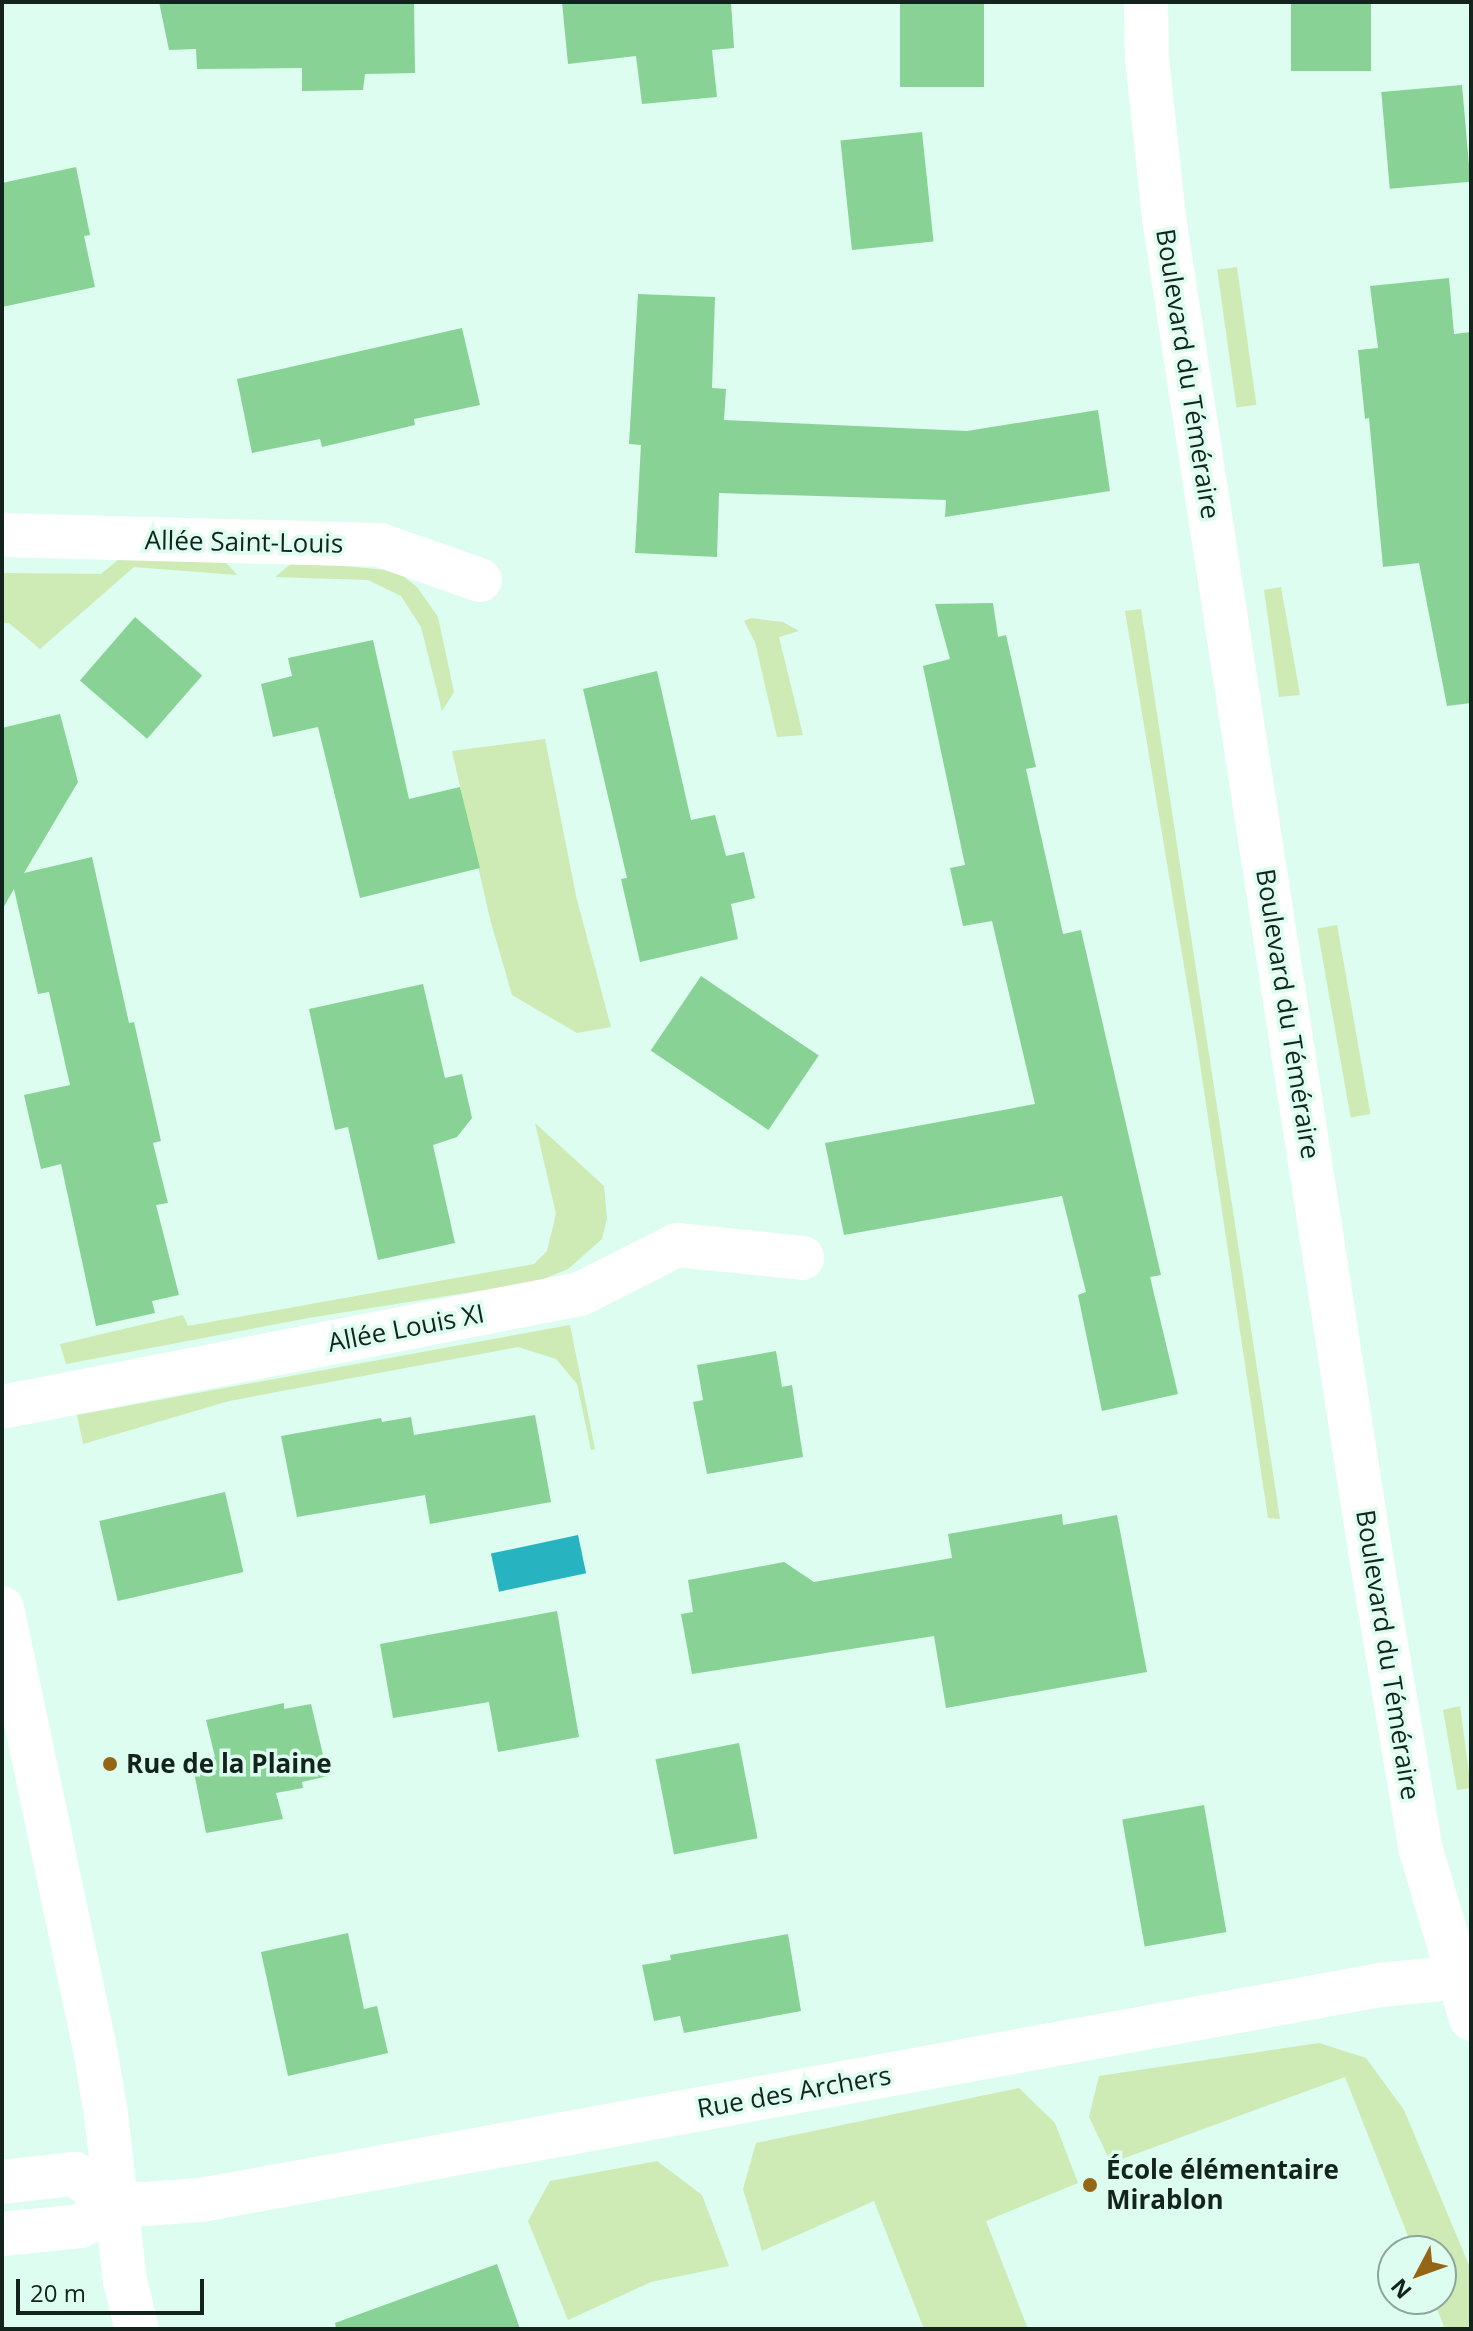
<!DOCTYPE html>
<html>
<head>
<meta charset="utf-8">
<style>
	body { margin:0 }
	#map { position:relative; width:1473px; height:2331px; overflow:hidden; background:#dcfdef; font-family:"Open Sans",sans-serif }
	div>[style] { position:absolute }
	[style*='--x'] { left:calc(var(--x)*1px); top:calc(var(--y)*1px); width:calc(var(--w)*1px); rotate:calc(var(--a)*1deg) }
	.green>* { inset:0; background:#ceeab5; transform-origin:0 0 }
	.water>* { inset:0; background:#27b3c0; transform-origin:0 0 }
	.building>* { inset:0; background:#88d296; transform-origin:0 0 }
	.street>* { height:44px; margin:-22px; padding:0 22px; transform-origin:22px; border-radius:22px; background:#fff }
	.secondary>* { height:44px; margin:-22px; padding:0 22px; transform-origin:22px; border-radius:22px; background:#fff }
	.dots>* { width:22px; height:22px; translate:-50% -50%; box-sizing:border-box; border:4px solid #dcfdef; border-radius:50% }
	span { translate:-50% -50%; white-space:nowrap; text-align:center; line-height:1.15; -webkit-text-stroke:7px #dcfdef; paint-order:stroke }
	.street-label { font-size:26px; color:#13231d }
	.poi-label { font-size:26px; color:#13231d; font-weight:700 }
	.left { translate:0 -50%; text-align:left }
	.frame { position:absolute; inset:0; border:4px solid #13231d; pointer-events:none }
	.north { position:absolute; left:1377px; top:2235px; width:80px; height:80px; box-sizing:border-box; background:#dcfdef; border:2px solid #8ca69b; border-radius:50%; rotate:229deg; font-size:22px; font-weight:700; line-height:32px; text-align:center; color:#13231d }
	.north::after { content:''; display:block; margin:auto; width:28px; height:36px; background:#956615; clip-path:polygon(50% 0,100% 100%,50% 72%,0 100%) }
	.scale { position:absolute; left:16px; top:2279px; width:188px; height:36px; box-sizing:border-box; border:4px solid #13231d; border-top:0; padding-left:10px; font-size:24px; line-height:28px; white-space:nowrap; color:#13231d; -webkit-text-stroke:6px #dcfdef; paint-order:stroke }
</style>
</head>
<body>
<div id="map">
	<div class="green">
		<div style="left:1237px;top:267px;width:139px;height:20px;rotate:82deg"></div>
		<div style="clip-path:polygon(124px 555px,223px 559px,237px 575px,134px 567px,40px 649px,9px 623px,2px 623px,2px 573px,101px 574px)"></div>
		<div style="clip-path:polygon(294px 561px,396px 571px,417px 587px,438px 617px,454px 692px,442px 711px,421px 627px,401px 596px,368px 580px,275px 577px)"></div>
		<div style="clip-path:polygon(1281px 587px,1300px 695px,1279px 697px,1264px 590px)"></div>
		<div style="clip-path:polygon(1141px 609px,1280px 1519px,1268px 1518px,1197px 1044px,1125px 611px)"></div>
		<div style="clip-path:polygon(751px 618px,783px 622px,799px 631px,779px 637px,803px 735px,777px 737px,755px 642px,744px 621px)"></div>
		<div style="clip-path:polygon(545px 739px,577px 900px,611px 1027px,577px 1033px,512px 995px,490px 919px,452px 751px)"></div>
		<div style="left:1337px;top:925px;width:192px;height:20px;rotate:80deg"></div>
		<div style="clip-path:polygon(535px 1123px,604px 1186px,607px 1218px,602px 1239px,568px 1269px,536px 1282px,314px 1317px,66px 1364px,60px 1344px,183px 1315px,188px 1326px,534px 1264px,547px 1251px,556px 1214px)"></div>
		<div style="clip-path:polygon(570px 1325px,595px 1449px,591px 1450px,577px 1384px,556px 1359px,518px 1347px,229px 1401px,83px 1444px,77px 1415px)"></div>
		<div style="clip-path:polygon(1460px 1706px,1471px 1788px,1457px 1790px,1443px 1710px)"></div>
		<div style="clip-path:polygon(1319px 2043px,1366px 2058px,1404px 2110px,1471px 2270px,1471px 2329px,1445px 2329px,1433px 2299px,1441px 2299px,1441px 2251px,1414px 2251px,1345px 2077px,1111px 2163px,1089px 2117px,1099px 2076px)"></div>
		<div style="clip-path:polygon(1019px 2088px,1055px 2123px,1078px 2183px,986px 2221px,1028px 2329px,924px 2329px,874px 2201px,762px 2251px,743px 2189px,756px 2143px)"></div>
		<div style="clip-path:polygon(657px 2161px,702px 2195px,729px 2266px,651px 2282px,568px 2320px,528px 2221px,550px 2181px)"></div>
	</div>
	<div class="water">
		<div style="left:578px;top:1535px;width:39px;height:89px;rotate:78deg"></div>
	</div>
	<div class="building">
		<div style="clip-path:polygon(159px 2px,414px 2px,415px 73px,365px 74px,363px 90px,302px 91px,302px 68px,197px 69px,196px 49px,169px 50px)"></div>
		<div style="clip-path:polygon(562px 2px,731px 2px,734px 48px,712px 50px,717px 97px,642px 104px,636px 56px,568px 64px)"></div>
		<div style="left:900px;top:2px;width:84px;height:85px"></div>
		<div style="left:1291px;top:2px;width:80px;height:69px"></div>
		<div style="left:1462px;top:85px;width:97px;height:81px;rotate:85deg"></div>
		<div style="left:922px;top:132px;width:110px;height:82px;rotate:84deg"></div>
		<div style="clip-path:polygon(76px 167px,90px 235px,84px 236px,95px 287px,2px 307px,2px 183px)"></div>
		<div style="clip-path:polygon(1449px 278px,1454px 334px,1471px 332px,1471px 703px,1447px 706px,1419px 563px,1383px 567px,1369px 418px,1365px 419px,1358px 350px,1378px 348px,1370px 286px)"></div>
		<div style="clip-path:polygon(638px 294px,715px 297px,712px 388px,726px 389px,724px 420px,967px 431px,1098px 410px,1110px 491px,945px 517px,946px 500px,719px 493px,717px 557px,635px 553px,641px 445px,629px 444px)"></div>
		<div style="clip-path:polygon(462px 328px,480px 405px,414px 419px,415px 425px,322px 447px,320px 439px,252px 453px,237px 379px)"></div>
		<div style="clip-path:polygon(993px 603px,998px 637px,1006px 635px,1036px 767px,1026px 769px,1063px 934px,1081px 930px,1161px 1275px,1150px 1277px,1178px 1394px,1102px 1411px,1078px 1295px,1086px 1292px,1062px 1196px,844px 1235px,825px 1143px,1035px 1104px,992px 921px,963px 926px,950px 868px,965px 865px,923px 666px,950px 659px,935px 604px)"></div>
		<div style="left:135px;top:617px;width:89px;height:84px;rotate:41deg"></div>
		<div style="clip-path:polygon(373px 640px,409px 799px,460px 787px,480px 868px,360px 898px,318px 727px,273px 737px,261px 684px,292px 676px,288px 658px)"></div>
		<div style="clip-path:polygon(657px 671px,691px 820px,715px 815px,726px 856px,744px 852px,755px 898px,731px 904px,738px 939px,640px 962px,621px 879px,627px 878px,583px 689px)"></div>
		<div style="clip-path:polygon(60px 714px,78px 782px,24px 873px,92px 857px,129px 1023px,134px 1022px,161px 1141px,153px 1143px,168px 1203px,156px 1205px,179px 1295px,152px 1301px,155px 1313px,96px 1326px,61px 1164px,41px 1169px,24px 1095px,70px 1085px,49px 992px,38px 994px,14px 889px,2px 910px,2px 728px)"></div>
		<div style="left:701px;top:976px;width:142px;height:90px;rotate:34deg"></div>
		<div style="clip-path:polygon(423px 984px,445px 1078px,462px 1074px,472px 1118px,457px 1137px,433px 1145px,455px 1243px,378px 1260px,348px 1127px,335px 1130px,309px 1009px)"></div>
		<div style="clip-path:polygon(776px 1351px,782px 1387px,792px 1385px,803px 1457px,707px 1474px,693px 1402px,703px 1400px,697px 1365px)"></div>
		<div style="clip-path:polygon(535px 1415px,551px 1502px,430px 1524px,425px 1495px,297px 1517px,281px 1436px,381px 1418px,382px 1422px,411px 1417px,414px 1435px)"></div>
		<div style="left:225px;top:1492px;width:82px;height:129px;rotate:77deg"></div>
		<div style="clip-path:polygon(1062px 1514px,1063px 1525px,1117px 1515px,1147px 1672px,946px 1708px,934px 1636px,692px 1674px,681px 1614px,693px 1612px,688px 1580px,784px 1562px,814px 1582px,952px 1558px,948px 1534px)"></div>
		<div style="clip-path:polygon(557px 1611px,579px 1737px,498px 1752px,489px 1702px,393px 1718px,380px 1644px)"></div>
		<div style="clip-path:polygon(284px 1703px,284px 1709px,311px 1704px,328px 1776px,302px 1782px,303px 1788px,276px 1793px,283px 1819px,206px 1833px,192px 1762px,215px 1757px,206px 1720px)"></div>
		<div style="left:739px;top:1743px;width:97px;height:85px;rotate:79deg"></div>
		<div style="left:1204px;top:1805px;width:129px;height:83px;rotate:80deg"></div>
		<div style="clip-path:polygon(348px 1933px,364px 2009px,377px 2006px,388px 2053px,288px 2076px,261px 1952px)"></div>
		<div style="clip-path:polygon(788px 1934px,801px 2011px,684px 2033px,680px 2016px,654px 2021px,642px 1965px,671px 1960px,670px 1955px)"></div>
		<div style="clip-path:polygon(497px 2264px,520px 2329px,336px 2329px,335px 2323px)"></div>
	</div>
	<div class="street">
		<div style="--x:2;--y:535;--w:378;--a:1.5"></div>
		<div style="--x:380;--y:545;--w:106;--a:19.3"></div>
		<div style="--x:2;--y:1407;--w:589;--a:-11.06"></div>
		<div style="--x:580;--y:1294;--w:109;--a:-26.8"></div>
		<div style="--x:677;--y:1245;--w:126;--a:5.9"></div>
		<div style="--x:2;--y:1608;--w:445;--a:78.1"></div>
		<div style="--x:94;--y:2043;--w:72;--a:80.4"></div>
		<div style="--x:106;--y:2114;--w:168;--a:83.5"></div>
		<div style="--x:125;--y:2281;--w:49;--a:76"></div>
		<div style="--x:2;--y:2182;--w:73;--a:-6.3"></div>
		<div style="--x:75;--y:2174;--w:52;--a:38"></div>
		<div style="--x:2;--y:2234;--w:79;--a:-5.8"></div>
		<div style="--x:81;--y:2226;--w:40;--a:-29.7"></div>
		<div style="--x:116;--y:2206;--w:85;--a:-4"></div>
		<div style="--x:201;--y:2200;--w:1198;--a:-10.33"></div>
		<div style="--x:1380;--y:1985;--w:91;--a:-5.6"></div>
	</div>
	<div class="secondary">
		<div style="--x:1146;--y:2;--w:56;--a:89"></div>
		<div style="--x:1147;--y:58;--w:161;--a:83.9"></div>
		<div style="--x:1164;--y:218;--w:1348;--a:81.21"></div>
		<div style="--x:1370;--y:1550;--w:304;--a:80.4"></div>
		<div style="--x:1421;--y:1850;--w:176;--a:73.5"></div>
	</div>
	<div class="dots">
		<div style="left:110px;top:1764px;background:#956615"></div>
		<div style="left:1090px;top:2185px;background:#956615"></div>
	</div>
	<div class="street-label">
		<span style="left:1188px;top:374px;rotate:81deg">Boulevard du Téméraire</span>
		<span style="left:244px;top:542px;rotate:1deg">Allée Saint-Louis</span>
		<span style="left:1288px;top:1014px;rotate:81deg">Boulevard du Téméraire</span>
		<span style="left:406px;top:1328px;rotate:-11deg">Allée Louis XI</span>
		<span style="left:1388px;top:1655px;rotate:81deg">Boulevard du Téméraire</span>
		<span style="left:794px;top:2092px;rotate:-10deg">Rue des Archers</span>
	</div>
	<div class="poi-label">
		<span class="left" style="left:126px;top:1764px">Rue de la Plaine</span>
		<span class="left" style="left:1106px;top:2185px">École élémentaire<br>Mirablon</span>
	</div>
	<div class="frame"></div>
	<div class="north">N</div>
	<div class="scale">20 m</div>
</div>
</body>
</html>
